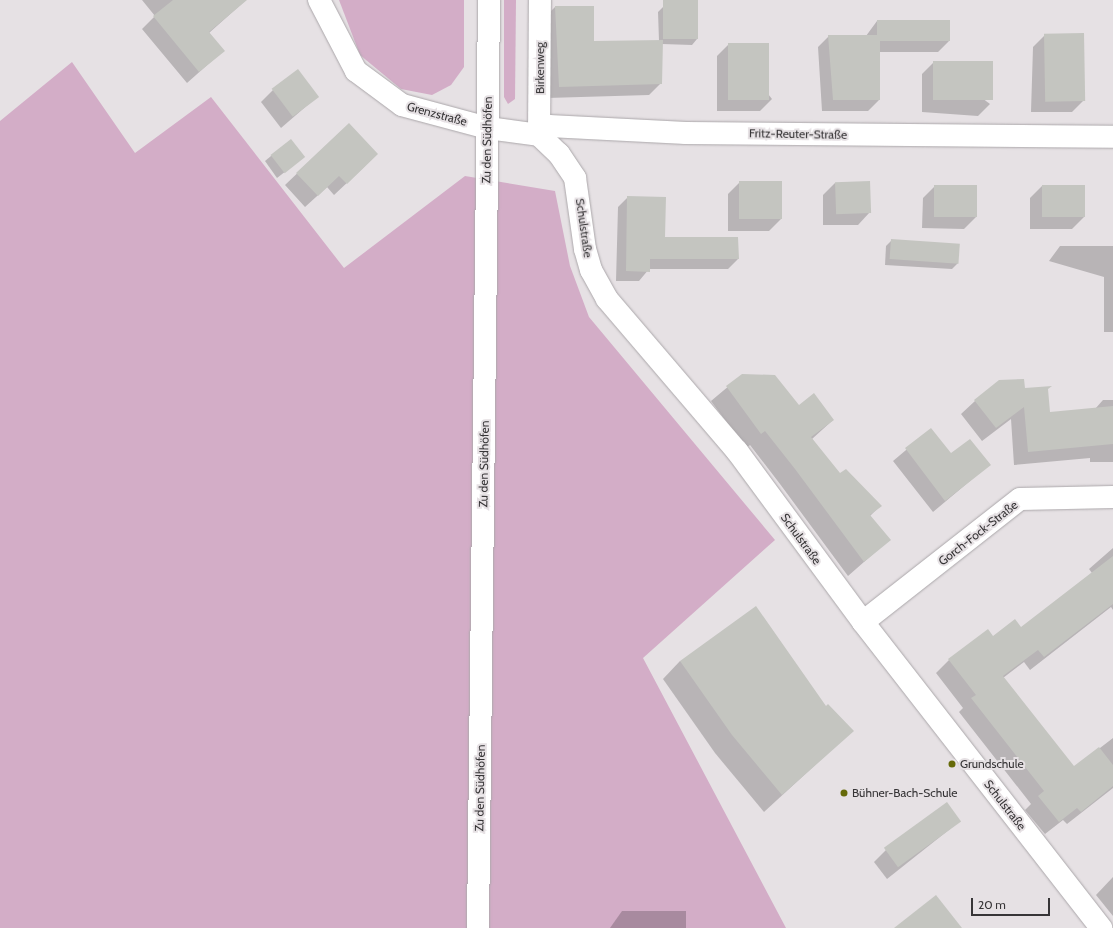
<!DOCTYPE html>
<html>
<head>
<meta charset="utf-8">
<style>
	body { margin:0 }
	#map { position:relative; width:1113px; height:928px; overflow:hidden; background:#e6e1e4; font-family:Cabin,sans-serif }
	div>[style] { position:absolute }
	[style*='--x'] { left:calc(var(--x)*1px); top:calc(var(--y)*1px); width:calc(var(--w)*1px); rotate:calc(var(--a)*1deg) }
	.green>* { inset:0; background:#d3adc7 }
	.shadow>* { inset:0; background:#0003 }
	.building>* { inset:0; background:#c4c5c0; transform-origin:0 0 }
	.roads { filter:drop-shadow(0 0 1px #aba7aa) drop-shadow(0 0 1px #aba7aa) }
	.minor>* { height:22px; margin:-11px; padding:0 11px; transform-origin:11px; border-radius:11px; background:#fff }
	.tertiary>* { height:22px; margin:-11px; padding:0 11px; transform-origin:11px; border-radius:11px; background:#fff }
	.dots>* { width:11px; height:11px; translate:-50% -50%; box-sizing:border-box; border:2px solid #e6e1e4; border-radius:50% }
	span { translate:-50% -50%; white-space:nowrap; text-align:center; line-height:1.15; -webkit-text-stroke:4px #e6e1e4; paint-order:stroke }
	.street-label { font-size:12px; color:#373537 }
	.poi-label { font-size:12px; color:#373537 }
	.left { translate:0 -50%; text-align:left }
	.scale { position:absolute; left:971px; top:898px; width:79px; height:18px; box-sizing:border-box; border:2px solid #373537; border-top:0; padding-left:5px; font-size:12px; line-height:14px; white-space:nowrap; color:#373537; -webkit-text-stroke:3px #e6e1e4; paint-order:stroke }
</style>
</head>
<body>
<div id="map">
	<div class="green">
		<div style="clip-path:polygon(339px 0,464px 0,464px 67px,451px 85px,432px 95px,401px 89px,360px 55px)"></div>
		<div style="clip-path:polygon(504px 0,516px 0,515px 99px,508px 104px,504px 97px)"></div>
		<div style="clip-path:polygon(72px 62px,135px 153px,211px 97px,344px 268px,465px 176px,555px 191px,570px 266px,589px 317px,775px 540px,643px 658px,786px 928px,0 928px,0 121px)"></div>
	</div>
	<div class="shadow">
		<div style="clip-path:polygon(142px 0,246px 0,209px 33px,223px 51px,187px 83px,142px 29px,155px 16px)"></div>
		<div style="clip-path:polygon(664px 6px,697px 6px,697px 39px,692px 45px,662px 44px,661px 83px,649px 95px,547px 98px,543px 19px,555px 7px,593px 42px,659px 41px,658px 12px)"></div>
		<div style="clip-path:polygon(877px 21px,949px 41px,938px 52px,879px 52px,879px 100px,868px 111px,822px 111px,818px 47px,829px 36px,866px 36px)"></div>
		<div style="clip-path:polygon(1045px 35px,1084px 100px,1072px 112px,1031px 112px,1033px 47px)"></div>
		<div style="clip-path:polygon(729px 44px,772px 99px,760px 111px,717px 111px,717px 56px)"></div>
		<div style="clip-path:polygon(934px 62px,990px 104px,978px 116px,922px 112px,922px 74px)"></div>
		<div style="clip-path:polygon(273px 90px,318px 96px,281px 128px,261px 102px)"></div>
		<div style="clip-path:polygon(349px 124px,365px 166px,334px 195px,327px 187px,305px 207px,285px 185px)"></div>
		<div style="clip-path:polygon(271px 156px,304px 157px,277px 178px,265px 161px)"></div>
		<div style="clip-path:polygon(740px 182px,781px 219px,769px 231px,728px 231px,728px 194px)"></div>
		<div style="clip-path:polygon(835px 183px,870px 212px,858px 225px,823px 225px,823px 195px)"></div>
		<div style="clip-path:polygon(935px 186px,976px 186px,976px 217px,964px 229px,922px 228px,923px 198px)"></div>
		<div style="clip-path:polygon(1042px 186px,1084px 186px,1084px 217px,1072px 229px,1030px 229px,1030px 198px)"></div>
		<div style="clip-path:polygon(628px 197px,664px 238px,738px 259px,728px 269px,649px 269px,639px 281px,616px 281px,618px 207px)"></div>
		<div style="clip-path:polygon(892px 240px,958px 263px,952px 269px,885px 265px,886px 246px)"></div>
		<div style="clip-path:polygon(1060px 246px,1113px 246px,1113px 332px,1104px 332px,1104px 277px,1049px 261px)"></div>
		<div style="clip-path:polygon(742px 375px,799px 406px,833px 420px,812px 439px,840px 475px,880px 506px,870px 516px,889px 540px,848px 576px,780px 484px,750px 445px,746px 448px,711px 401px)"></div>
		<div style="clip-path:polygon(1024px 389px,1047px 389px,1049px 413px,1095px 409px,1103px 400px,1113px 400px,1113px 462px,1090px 462px,1090px 458px,1014px 465px,1011px 419px,982px 441px,961px 414px,975px 401px)"></div>
		<div style="clip-path:polygon(931px 429px,951px 455px,989px 465px,933px 512px,893px 461px)"></div>
		<div style="clip-path:polygon(1113px 548px,1113px 610px,1111px 607px,1030px 670px,1024px 662px,1003px 678px,1074px 768px,1113px 738px,1113px 788px,1067px 824px,1063px 820px,1045px 834px,1025px 810px,1031px 804px,959px 712px,963px 708px,936px 673px,949px 660px,993px 638px,1021px 629px,1092px 573px,1089px 569px)"></div>
		<div style="clip-path:polygon(680px 661px,826px 707px,852px 731px,764px 812px,715px 753px,663px 679px)"></div>
		<div style="clip-path:polygon(960px 821px,887px 879px,874px 862px,886px 850px)"></div>
		<div style="clip-path:polygon(1113px 877px,1113px 916px,1096px 895px)"></div>
		<div style="clip-path:polygon(622px 911px,686px 911px,686px 928px,610px 928px)"></div>
	</div>
	<div class="building">
		<div style="clip-path:polygon(173px 0,247px 0,209px 32px,225px 51px,199px 72px,153px 16px)"></div>
		<div style="left:663px;top:0;width:35px;height:39px"></div>
		<div style="clip-path:polygon(555px 6px,594px 6px,594px 41px,663px 40px,662px 84px,559px 87px)"></div>
		<div style="clip-path:polygon(877px 20px,950px 20px,950px 41px,880px 41px,880px 100px,833px 100px,828px 35px,877px 35px)"></div>
		<div style="left:1084px;top:33px;width:68px;height:40px;rotate:89deg"></div>
		<div style="left:728px;top:43px;width:41px;height:57px"></div>
		<div style="left:933px;top:61px;width:60px;height:39px"></div>
		<div style="left:298px;top:69px;width:35px;height:33px;rotate:53deg"></div>
		<div style="clip-path:polygon(349px 123px,378px 154px,347px 184px,339px 176px,318px 196px,296px 173px)"></div>
		<div style="left:291px;top:139px;width:23px;height:26px;rotate:52deg"></div>
		<div style="left:739px;top:181px;width:43px;height:38px"></div>
		<div style="left:870px;top:181px;width:32px;height:35px;rotate:88deg"></div>
		<div style="left:934px;top:185px;width:43px;height:32px"></div>
		<div style="left:1042px;top:185px;width:43px;height:32px"></div>
		<div style="clip-path:polygon(627px 196px,666px 197px,665px 237px,738px 237px,739px 259px,650px 259px,650px 272px,626px 271px)"></div>
		<div style="left:891px;top:239px;width:69px;height:20px;rotate:4deg"></div>
		<div style="clip-path:polygon(742px 374px,775px 375px,799px 405px,814px 393px,834px 420px,811px 437px,840px 473px,846px 469px,882px 506px,870px 515px,891px 540px,864px 562px,795px 469px,765px 431px,761px 434px,726px 386px)"></div>
		<div style="clip-path:polygon(1024px 379px,1025px 388px,1052px 386px,1048px 389px,1050px 412px,1113px 406px,1113px 444px,1028px 452px,1024px 407px,996px 428px,974px 400px,999px 380px)"></div>
		<div style="clip-path:polygon(931px 428px,951px 453px,970px 439px,991px 465px,945px 501px,905px 448px)"></div>
		<div style="clip-path:polygon(1113px 556px,1113px 604px,1044px 657px,1038px 650px,1003px 676px,1074px 766px,1099px 747px,1113px 765px,1113px 786px,1081px 812px,1077px 808px,1059px 822px,1038px 796px,1044px 791px,971px 698px,976px 695px,948px 659px,988px 629px,993px 636px,1015px 619px,1021px 627px)"></div>
		<div style="clip-path:polygon(756px 606px,826px 706px,828px 704px,854px 731px,782px 795px,732px 735px,680px 661px)"></div>
		<div style="left:947px;top:802px;width:24px;height:78px;rotate:54deg"></div>
		<div style="clip-path:polygon(936px 895px,962px 928px,894px 928px)"></div>
	</div>
	<div class="roads">
		<div class="minor">
			<div style="--x:319;--y:0;--w:80;--a:62.5"></div>
			<div style="--x:356;--y:71;--w:57;--a:36.5"></div>
			<div style="--x:402;--y:105;--w:89;--a:15"></div>
			<div style="--x:488;--y:128;--w:51;--a:7.8"></div>
			<div style="--x:539;--y:135;--w:28;--a:44"></div>
			<div style="--x:559;--y:154;--w:29;--a:56"></div>
			<div style="--x:575;--y:178;--w:72;--a:82"></div>
			<div style="--x:585;--y:249;--w:22;--a:74"></div>
			<div style="--x:591;--y:270;--w:33;--a:61"></div>
			<div style="--x:607;--y:299;--w:200;--a:49.5"></div>
			<div style="--x:737;--y:451;--w:212;--a:53.6"></div>
			<div style="--x:863;--y:622;--w:388;--a:52.1"></div>
			<div style="--x:539;--y:135;--w:13;--a:-42"></div>
			<div style="--x:549;--y:126;--w:137;--a:2.9"></div>
			<div style="--x:686;--y:133;--w:427;--a:0.5"></div>
			<div style="--x:539;--y:135;--w:135;--a:-89.6"></div>
			<div style="--x:863;--y:622;--w:199;--a:-38.1"></div>
			<div style="--x:1020;--y:499;--w:93;--a:-1.2"></div>
		</div>
		<div class="tertiary">
			<div style="--x:478;--y:928;--w:928;--a:-89.32"></div>
		</div>
	</div>
	<div class="dots">
		<div style="left:952px;top:764px;background:#666a09"></div>
		<div style="left:844px;top:793px;background:#666a09"></div>
	</div>
	<div class="street-label">
		<span style="left:540px;top:68px;rotate:-90deg">Birkenweg</span>
		<span style="left:437px;top:114px;rotate:15deg">Grenzstraße</span>
		<span style="left:798px;top:134px;rotate:1deg">Fritz-Reuter-Straße</span>
		<span style="left:487px;top:140px;rotate:-89deg">Zu den Südhöfen</span>
		<span style="left:584px;top:228px;rotate:82deg">Schulstraße</span>
		<span style="left:484px;top:464px;rotate:-89deg">Zu den Südhöfen</span>
		<span style="left:978px;top:533px;rotate:-38deg">Gorch-Fock-Straße</span>
		<span style="left:801px;top:539px;rotate:54deg">Schulstraße</span>
		<span style="left:480px;top:788px;rotate:-89deg">Zu den Südhöfen</span>
		<span style="left:1005px;top:805px;rotate:52deg">Schulstraße</span>
	</div>
	<div class="poi-label">
		<span class="left" style="left:960px;top:764px">Grundschule</span>
		<span class="left" style="left:852px;top:793px">Bühner-Bach-Schule</span>
	</div>
	<div class="scale">20 m</div>
</div>
</body>
</html>
